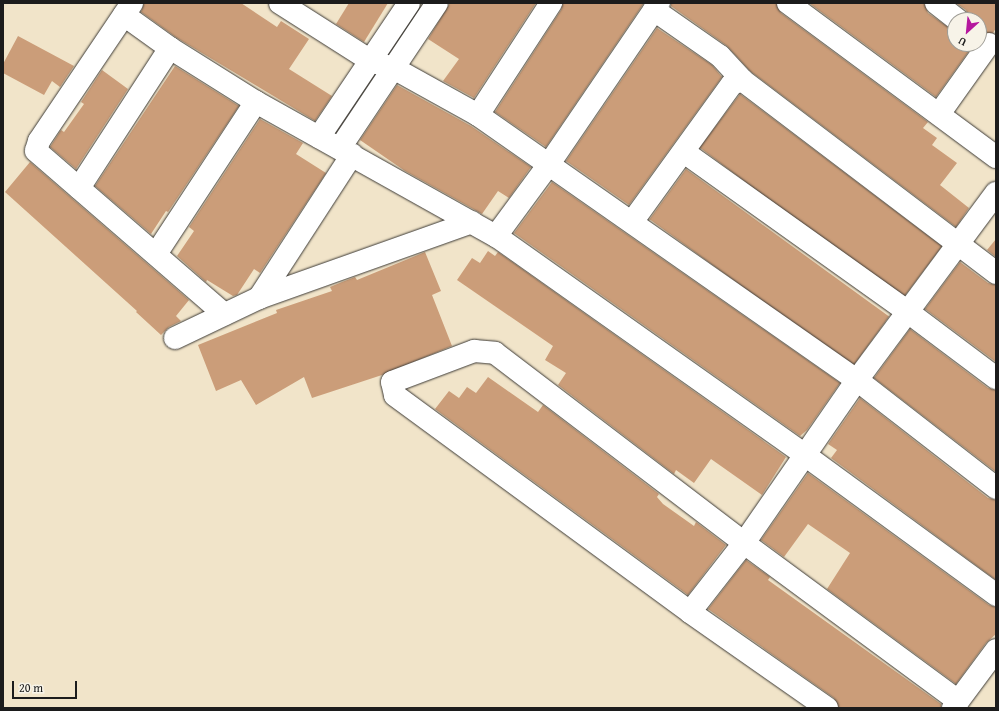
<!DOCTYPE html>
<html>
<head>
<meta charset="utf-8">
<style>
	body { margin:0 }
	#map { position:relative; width:999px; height:711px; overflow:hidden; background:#f1e4c9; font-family:"Gentium Book Plus",serif }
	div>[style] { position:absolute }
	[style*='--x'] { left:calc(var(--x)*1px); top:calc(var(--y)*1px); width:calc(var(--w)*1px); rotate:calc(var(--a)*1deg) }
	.building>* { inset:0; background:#cb9d79; transform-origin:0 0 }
	.roads { filter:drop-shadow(0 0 1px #3c3a36) drop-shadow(0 0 1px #3c3a36) }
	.street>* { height:22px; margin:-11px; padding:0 11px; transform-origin:11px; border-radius:11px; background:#fff }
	span { translate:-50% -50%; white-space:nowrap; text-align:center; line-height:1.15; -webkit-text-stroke:4px #f7f3e8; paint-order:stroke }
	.frame { position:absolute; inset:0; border:4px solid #1c1c1c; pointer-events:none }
	.north { position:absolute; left:947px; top:12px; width:40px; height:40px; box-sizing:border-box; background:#f7f3e8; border:1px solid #9f9d96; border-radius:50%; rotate:207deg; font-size:11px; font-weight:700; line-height:16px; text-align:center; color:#1c1c1c }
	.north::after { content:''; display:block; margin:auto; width:14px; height:18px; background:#b5179e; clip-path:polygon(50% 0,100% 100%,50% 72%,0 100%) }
	.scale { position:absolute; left:12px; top:681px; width:65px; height:18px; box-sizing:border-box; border:2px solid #1c1c1c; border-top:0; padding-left:5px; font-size:12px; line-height:14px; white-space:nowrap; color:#1c1c1c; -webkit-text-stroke:3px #f7f3e8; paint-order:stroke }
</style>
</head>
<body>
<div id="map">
	<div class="building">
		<div style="clip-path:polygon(144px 3px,241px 3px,277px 27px,281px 21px,309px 39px,289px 69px,332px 96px,315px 121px,177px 38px,141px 12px)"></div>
		<div style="clip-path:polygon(349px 3px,388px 3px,364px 42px,336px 24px)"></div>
		<div style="clip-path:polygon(450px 3px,536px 3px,474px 98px,443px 81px,459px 59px,428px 39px)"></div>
		<div style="clip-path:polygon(563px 3px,644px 3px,546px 147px,495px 112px,561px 10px)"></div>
		<div style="clip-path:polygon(671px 3px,776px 3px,781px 13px,928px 122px,923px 128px,937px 138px,932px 145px,957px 163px,940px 185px,969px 208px,956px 227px,750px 71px,727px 46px,671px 6px)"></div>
		<div style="clip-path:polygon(809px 3px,924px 3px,928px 13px,955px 32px,955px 44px,974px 44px,936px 97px)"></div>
		<div style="clip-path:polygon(956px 3px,996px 3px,996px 28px,993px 33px,984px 33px,979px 37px,979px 20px,970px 20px,966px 10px)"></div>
		<div style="clip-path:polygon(657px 28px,712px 65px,722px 77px,629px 205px,566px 161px)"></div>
		<div style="clip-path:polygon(18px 36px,74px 66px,60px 87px,52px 81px,44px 95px,3px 73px,3px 64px)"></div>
		<div style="clip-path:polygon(175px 66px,239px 106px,168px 212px,166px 211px,151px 234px,95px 186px)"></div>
		<div style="clip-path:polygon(102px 70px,128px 89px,76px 169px,50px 147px,61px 130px,64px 132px,84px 104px,81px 102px)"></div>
		<div style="clip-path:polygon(397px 85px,471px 126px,531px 167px,509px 198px,498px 191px,482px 214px,405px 171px,360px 140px)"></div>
		<div style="left:740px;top:94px;width:253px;height:67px;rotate:37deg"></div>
		<div style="clip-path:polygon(260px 119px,303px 143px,296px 154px,326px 173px,260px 273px,254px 269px,237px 295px,233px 296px,207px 280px,206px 282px,177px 256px,194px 231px,189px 227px)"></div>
		<div style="clip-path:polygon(30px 162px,189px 300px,176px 316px,181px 321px,169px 327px,161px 335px,136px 312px,137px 311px,5px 192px)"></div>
		<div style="left:686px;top:169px;width:251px;height:62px;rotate:36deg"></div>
		<div style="clip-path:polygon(552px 182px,840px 383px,807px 430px,800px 436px,514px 233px)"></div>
		<div style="clip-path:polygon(996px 239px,996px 257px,987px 250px)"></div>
		<div style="clip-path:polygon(488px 251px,495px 256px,498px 252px,786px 457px,762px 495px,711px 459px,694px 483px,676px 470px,674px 474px,558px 385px,566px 373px,545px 360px,553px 346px,457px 280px,472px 258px,480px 263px)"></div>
		<div style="clip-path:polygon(425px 252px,441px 291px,432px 295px,452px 346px,382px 375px,312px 398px,304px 377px,256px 405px,241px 380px,216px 391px,198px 345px,277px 313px,276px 310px,332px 291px,330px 287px,342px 282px,355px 277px,357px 280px)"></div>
		<div style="clip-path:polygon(960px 262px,988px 283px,996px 285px,996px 362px,925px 309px)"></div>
		<div style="clip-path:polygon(910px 329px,988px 388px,996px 390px,996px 472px,874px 378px)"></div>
		<div style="clip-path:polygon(488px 377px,538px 412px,543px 405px,659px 494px,657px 497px,663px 504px,694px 526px,696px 522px,726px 545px,688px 595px,435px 409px,449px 391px,459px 398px,467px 387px,476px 393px)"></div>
		<div style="clip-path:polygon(860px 398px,988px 498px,996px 500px,996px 580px,831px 458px,837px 450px,828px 444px)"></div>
		<div style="clip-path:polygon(808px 473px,989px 605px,996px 607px,996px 634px,986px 643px,956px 684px,827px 589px,850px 553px,808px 524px,784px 557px,761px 540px)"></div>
		<div style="clip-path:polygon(746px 560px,770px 577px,768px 580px,941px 704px,941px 708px,839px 708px,834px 698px,708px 609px)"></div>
	</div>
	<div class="roads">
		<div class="street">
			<div style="--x:132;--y:3;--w:166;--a:124"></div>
			<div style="--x:39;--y:141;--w:10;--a:107"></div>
			<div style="--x:36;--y:151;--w:249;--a:40.9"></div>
			<div style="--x:280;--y:3;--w:108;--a:32.5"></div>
			<div style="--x:371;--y:61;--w:25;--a:18"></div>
			<div style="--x:395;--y:69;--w:95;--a:29"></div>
			<div style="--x:478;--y:115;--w:462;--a:35"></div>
			<div style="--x:857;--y:380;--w:176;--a:37.8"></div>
			<div style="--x:788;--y:3;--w:259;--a:36.5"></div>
			<div style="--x:936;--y:3;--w:28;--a:38"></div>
			<div style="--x:654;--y:10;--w:80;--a:34.9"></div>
			<div style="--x:720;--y:56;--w:33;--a:47"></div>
			<div style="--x:124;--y:15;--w:57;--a:35.7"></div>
			<div style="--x:170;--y:48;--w:102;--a:32.1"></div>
			<div style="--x:256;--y:102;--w:275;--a:29.2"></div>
			<div style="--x:496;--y:236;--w:379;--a:35.3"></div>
			<div style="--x:805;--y:455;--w:237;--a:36.2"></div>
			<div style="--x:939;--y:114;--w:86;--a:-54.5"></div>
			<div style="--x:478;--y:115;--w:134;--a:-56.9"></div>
			<div style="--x:319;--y:137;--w:161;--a:-56.1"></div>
			<div style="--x:340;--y:148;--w:174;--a:-56.2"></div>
			<div style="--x:684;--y:152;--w:275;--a:35.5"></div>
			<div style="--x:908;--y:312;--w:110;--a:36.9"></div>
			<div style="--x:79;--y:188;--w:167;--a:-57"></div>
			<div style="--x:632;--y:222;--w:170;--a:-54.1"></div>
			<div style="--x:732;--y:84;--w:11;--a:-22"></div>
			<div style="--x:742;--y:80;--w:319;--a:37.2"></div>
			<div style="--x:496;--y:236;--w:89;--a:-53.6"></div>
			<div style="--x:549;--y:164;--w:195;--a:-55.7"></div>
			<div style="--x:156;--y:254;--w:182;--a:-56.7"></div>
			<div style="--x:259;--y:298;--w:226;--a:-19.6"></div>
			<div style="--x:175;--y:338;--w:93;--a:-25.5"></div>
			<div style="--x:259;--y:298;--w:171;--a:-57"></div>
			<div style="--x:690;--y:612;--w:88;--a:-52"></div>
			<div style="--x:744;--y:543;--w:198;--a:-55.3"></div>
			<div style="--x:857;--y:380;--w:233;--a:-53.4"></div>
			<div style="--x:827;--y:708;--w:167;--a:-145"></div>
			<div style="--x:690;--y:612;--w:366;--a:-143.7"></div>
			<div style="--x:395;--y:395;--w:13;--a:-103"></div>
			<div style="--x:392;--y:382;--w:88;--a:-20.7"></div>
			<div style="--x:474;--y:351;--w:21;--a:5"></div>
			<div style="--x:495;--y:353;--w:313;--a:37.3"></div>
			<div style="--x:744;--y:543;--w:266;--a:36.4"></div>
			<div style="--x:953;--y:708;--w:72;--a:-53.4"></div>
		</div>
	</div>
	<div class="frame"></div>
	<div class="north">U</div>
	<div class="scale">20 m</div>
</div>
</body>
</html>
